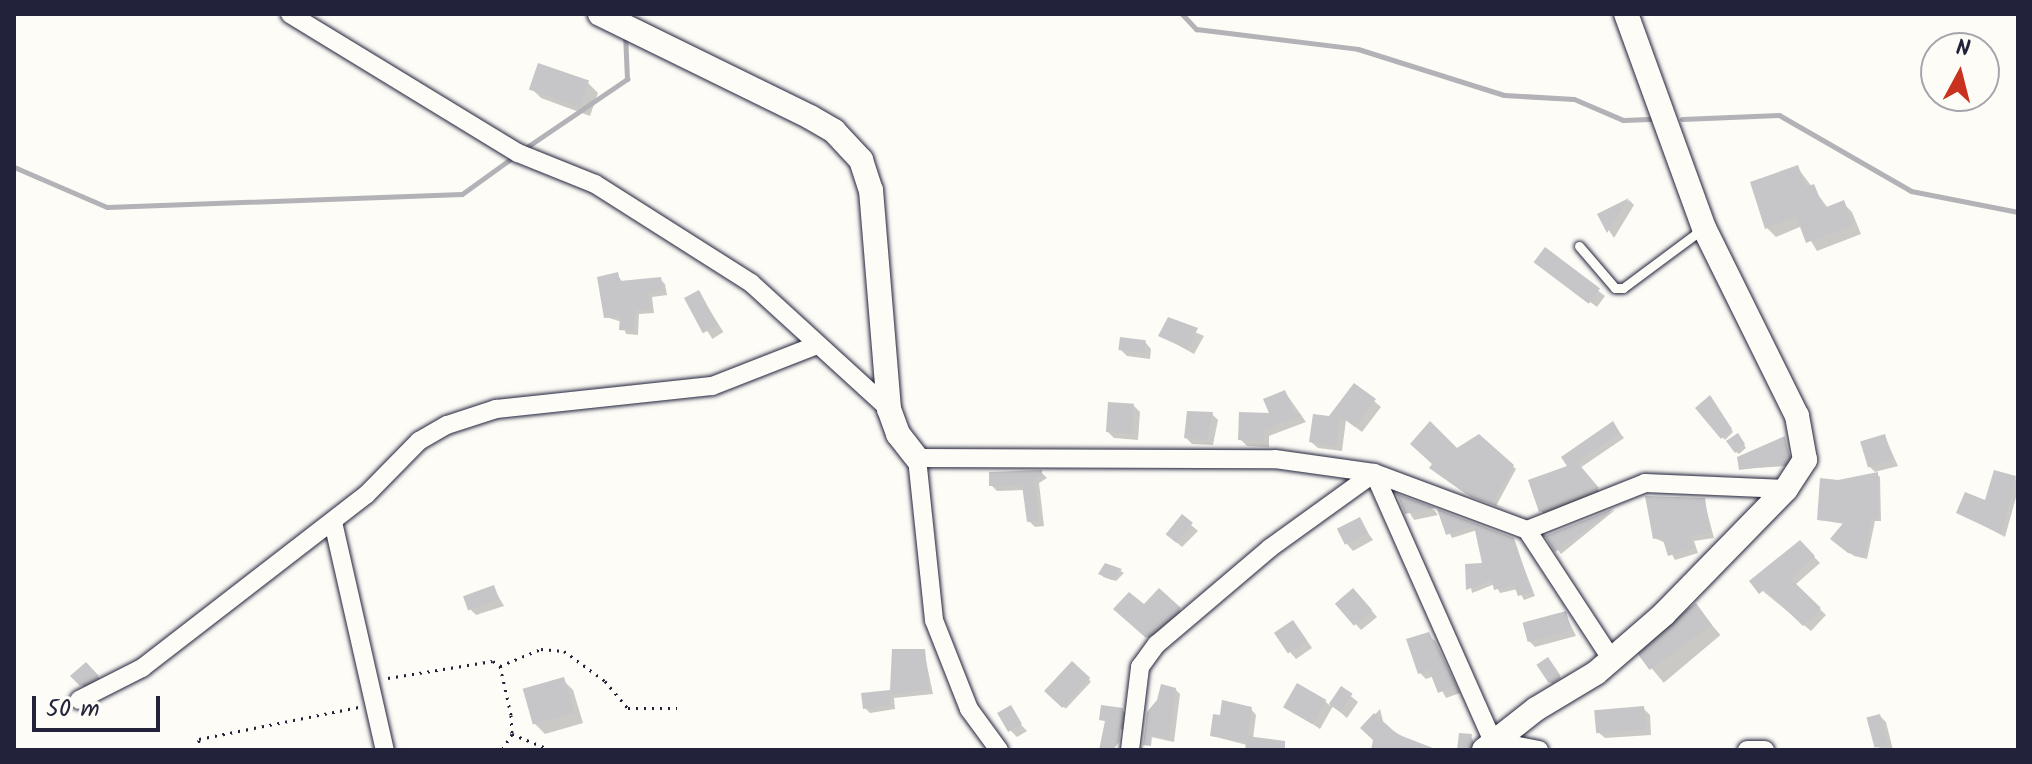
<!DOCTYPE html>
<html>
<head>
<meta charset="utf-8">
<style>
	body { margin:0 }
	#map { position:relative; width:2032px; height:764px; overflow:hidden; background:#fdfcf7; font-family:Kalam,sans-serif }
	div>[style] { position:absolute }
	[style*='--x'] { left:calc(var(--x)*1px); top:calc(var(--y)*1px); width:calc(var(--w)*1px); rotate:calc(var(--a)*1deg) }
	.shadow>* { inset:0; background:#0003; transform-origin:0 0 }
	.stream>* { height:5px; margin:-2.5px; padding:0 2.5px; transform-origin:2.5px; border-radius:2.5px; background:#b2b2b7 }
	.building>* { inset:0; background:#c6c6c8; transform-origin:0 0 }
	.path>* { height:3px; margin-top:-1.5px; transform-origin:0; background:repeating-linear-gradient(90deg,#22223b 0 2px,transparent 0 8px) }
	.roads { filter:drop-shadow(0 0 2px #22223b) drop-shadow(0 0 2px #22223b) }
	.lane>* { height:9px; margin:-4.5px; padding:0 4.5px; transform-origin:4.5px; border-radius:4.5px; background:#fdfcf7 }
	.street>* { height:18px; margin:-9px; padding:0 9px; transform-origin:9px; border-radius:9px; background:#fdfcf7 }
	.secondary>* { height:24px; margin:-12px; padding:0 12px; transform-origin:12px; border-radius:12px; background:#fdfcf7 }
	span { translate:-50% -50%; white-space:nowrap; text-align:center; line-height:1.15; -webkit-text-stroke:8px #fdfcf7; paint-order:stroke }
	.frame { position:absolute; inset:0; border:16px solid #22223b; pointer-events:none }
	.north { position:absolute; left:1920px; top:32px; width:80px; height:80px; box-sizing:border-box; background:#fdfcf7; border:2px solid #a5a5ac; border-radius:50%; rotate:7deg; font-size:22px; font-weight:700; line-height:32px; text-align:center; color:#22223b }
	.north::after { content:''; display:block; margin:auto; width:28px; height:36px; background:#c8321e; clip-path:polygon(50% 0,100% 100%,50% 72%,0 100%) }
	.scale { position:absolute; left:32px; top:696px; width:128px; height:36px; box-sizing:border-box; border:4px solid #22223b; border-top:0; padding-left:10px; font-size:24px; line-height:28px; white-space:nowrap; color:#22223b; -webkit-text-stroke:6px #fdfcf7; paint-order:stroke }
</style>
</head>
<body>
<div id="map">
	<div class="shadow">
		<div style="clip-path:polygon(588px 83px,598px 93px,590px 116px,541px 98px,531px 88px)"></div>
		<div style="clip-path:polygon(1797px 167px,1828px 208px,1843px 203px,1852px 212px,1861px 234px,1817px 251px,1802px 226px,1776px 237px,1767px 228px)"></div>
		<div style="clip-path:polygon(1629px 200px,1634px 205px,1614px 238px,1599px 215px)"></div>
		<div style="clip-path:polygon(1545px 250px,1605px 296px,1597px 307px,1543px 268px)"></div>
		<div style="clip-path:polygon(617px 274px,623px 283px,660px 279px,665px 284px,667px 295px,652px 297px,654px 313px,639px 314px,638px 335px,626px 334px,622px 322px,606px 317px)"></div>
		<div style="left:699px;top:293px;width:46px;height:13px;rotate:58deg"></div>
		<div style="clip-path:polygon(1168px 320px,1204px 336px,1194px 354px,1160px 335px)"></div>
		<div style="clip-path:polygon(1145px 342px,1151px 349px,1150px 359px,1127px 356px,1121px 350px)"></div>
		<div style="clip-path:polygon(1285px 392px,1306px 422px,1269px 436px,1269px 447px,1247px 446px,1240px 439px,1272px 415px)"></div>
		<div style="clip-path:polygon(1713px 400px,1733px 432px,1725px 440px,1698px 408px)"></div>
		<div style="clip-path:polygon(1374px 401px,1381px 407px,1362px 432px,1346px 420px,1342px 451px,1318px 448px,1311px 442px,1330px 418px)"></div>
		<div style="clip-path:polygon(1134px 406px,1140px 412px,1138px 440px,1114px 438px,1108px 432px)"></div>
		<div style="clip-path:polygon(1212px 414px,1218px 420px,1213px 445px,1192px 444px,1186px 438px)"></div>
		<div style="clip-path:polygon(1613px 424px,1624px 438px,1580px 468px,1602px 494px,1546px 516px,1541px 511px,1570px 467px)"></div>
		<div style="clip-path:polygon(1479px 437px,1516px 469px,1496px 506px,1471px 497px,1435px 471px)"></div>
		<div style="clip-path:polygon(1885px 437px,1898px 466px,1875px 472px,1880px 477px,1881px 521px,1875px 521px,1867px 559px,1854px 556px,1833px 539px,1845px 524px,1819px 520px,1838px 482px,1877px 474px,1869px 466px)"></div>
		<div style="clip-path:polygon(1740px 438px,1746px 448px,1739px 454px,1736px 452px)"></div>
		<div style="clip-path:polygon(1785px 439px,1791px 460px,1787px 466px,1741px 469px)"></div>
		<div style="clip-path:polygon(1041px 472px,1047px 478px,1039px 483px,1044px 526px,1035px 527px,1029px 521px,1025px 490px,997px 491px,991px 485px)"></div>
		<div style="clip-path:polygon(2015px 477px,2018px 490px,2005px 537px,1958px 512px,1986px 503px)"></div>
		<div style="clip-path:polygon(1401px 498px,1434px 510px,1438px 515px,1414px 520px)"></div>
		<div style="clip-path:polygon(1704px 500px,1714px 538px,1694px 541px,1698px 553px,1675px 560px,1666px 543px,1654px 538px)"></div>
		<div style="clip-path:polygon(1615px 510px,1561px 554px,1548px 537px)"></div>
		<div style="clip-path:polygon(1440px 513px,1513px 540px,1535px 596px,1524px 600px,1518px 589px,1500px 593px,1495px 584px,1472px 593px,1467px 565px,1485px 565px,1477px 530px,1452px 538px)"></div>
		<div style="clip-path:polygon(1182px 517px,1198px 531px,1182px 547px,1174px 540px)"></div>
		<div style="clip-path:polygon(1359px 520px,1373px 540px,1353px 551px,1347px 544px)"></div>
		<div style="clip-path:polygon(1800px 542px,1820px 563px,1795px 585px,1826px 615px,1811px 631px,1752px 582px)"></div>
		<div style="clip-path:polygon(1106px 566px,1121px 571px,1124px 573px,1116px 581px,1103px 577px)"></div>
		<div style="clip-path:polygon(493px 587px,504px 606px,476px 615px,470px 609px)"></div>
		<div style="clip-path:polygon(1159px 591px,1186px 616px,1154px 643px,1122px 615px,1144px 607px)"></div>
		<div style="clip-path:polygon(1360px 597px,1377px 617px,1361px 630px,1338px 604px)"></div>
		<div style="left:1696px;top:606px;width:38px;height:74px;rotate:50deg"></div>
		<div style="clip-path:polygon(1565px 613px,1576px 636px,1535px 647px,1529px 641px)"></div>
		<div style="clip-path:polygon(1299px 629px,1312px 648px,1296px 659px,1290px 652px)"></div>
		<div style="clip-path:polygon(1428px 635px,1435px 641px,1460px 693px,1446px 698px,1434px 676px,1426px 679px,1420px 673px)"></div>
		<div style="clip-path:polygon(924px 651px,933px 694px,894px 698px,895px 709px,870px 713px,865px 708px,891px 692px)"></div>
		<div style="clip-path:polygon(1550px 662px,1561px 678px,1552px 684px,1550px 682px)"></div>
		<div style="clip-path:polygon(86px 664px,104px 683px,88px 691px,73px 676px)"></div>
		<div style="left:1072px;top:664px;width:26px;height:37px;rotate:43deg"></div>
		<div style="clip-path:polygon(563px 680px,573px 690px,583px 723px,545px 734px,535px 724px)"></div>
		<div style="clip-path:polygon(1175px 689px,1180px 694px,1174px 742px,1151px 737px)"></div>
		<div style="clip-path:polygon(1342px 689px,1358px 702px,1347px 718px,1333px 706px,1320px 729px,1286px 706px,1326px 702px,1330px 706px)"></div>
		<div style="clip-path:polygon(1643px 708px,1650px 715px,1651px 735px,1605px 738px,1598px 732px)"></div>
		<div style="clip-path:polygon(1251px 709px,1256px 715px,1253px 739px,1273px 750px,1247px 750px,1247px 745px,1212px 736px)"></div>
		<div style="clip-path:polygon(1380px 709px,1384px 725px,1424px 750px,1382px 750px,1363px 728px)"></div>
		<div style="clip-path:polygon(1007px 710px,1027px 731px,1017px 737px,1011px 731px,1000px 714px)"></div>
		<div style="clip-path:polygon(1122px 710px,1129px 716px,1127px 732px,1101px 719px)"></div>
		<div style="clip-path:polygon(1880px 716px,1886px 722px,1893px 750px,1875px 747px)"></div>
		<div style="clip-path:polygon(1471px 736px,1477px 750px,1459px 750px)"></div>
	</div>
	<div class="stream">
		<div style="--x:1182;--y:14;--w:21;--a:47"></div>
		<div style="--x:1196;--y:29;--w:163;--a:7"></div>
		<div style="--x:1358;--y:49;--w:153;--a:17.5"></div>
		<div style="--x:1504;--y:95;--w:70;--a:3.3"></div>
		<div style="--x:1574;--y:99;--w:53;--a:23.2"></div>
		<div style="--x:1623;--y:120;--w:27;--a:-2"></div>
		<div style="--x:1682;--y:119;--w:97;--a:-2.4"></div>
		<div style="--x:1779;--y:115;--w:152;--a:29.9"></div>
		<div style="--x:1911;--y:191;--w:109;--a:11.1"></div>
		<div style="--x:524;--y:149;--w:125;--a:-34.2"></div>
		<div style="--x:627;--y:79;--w:45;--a:-92.5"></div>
		<div style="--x:14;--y:167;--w:101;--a:23.3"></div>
		<div style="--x:107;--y:207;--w:355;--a:-2.1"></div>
		<div style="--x:462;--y:194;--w:67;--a:-35.8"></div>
	</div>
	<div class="building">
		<div style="left:538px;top:63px;width:54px;height:28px;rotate:19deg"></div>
		<div style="clip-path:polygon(1798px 165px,1806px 187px,1814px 184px,1824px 208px,1844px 200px,1853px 225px,1806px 243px,1796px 216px,1765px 229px,1750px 182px)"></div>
		<div style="clip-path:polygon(1629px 198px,1607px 233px,1597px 214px)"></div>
		<div style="left:1545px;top:247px;width:69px;height:19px;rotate:37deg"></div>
		<div style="clip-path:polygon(618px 272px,620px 281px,661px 277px,663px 290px,648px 293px,650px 309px,635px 310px,634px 331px,619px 330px,620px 317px,604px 318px,597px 277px)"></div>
		<div style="left:699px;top:290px;width:40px;height:17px;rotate:62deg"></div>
		<div style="clip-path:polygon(1168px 317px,1198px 328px,1187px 349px,1158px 336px)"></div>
		<div style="left:1120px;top:337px;width:26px;height:13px;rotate:7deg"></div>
		<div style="clip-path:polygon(1354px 383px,1376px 399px,1355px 427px,1340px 416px,1336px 446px,1309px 442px,1313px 414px,1329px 416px)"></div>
		<div style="clip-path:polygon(1285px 390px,1295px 414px,1302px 415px,1264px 430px,1263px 441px,1238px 440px,1239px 412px,1269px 413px,1263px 399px)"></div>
		<div style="clip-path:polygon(1710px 395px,1732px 429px,1721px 439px,1695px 408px)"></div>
		<div style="left:1108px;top:402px;width:26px;height:30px;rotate:4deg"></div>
		<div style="clip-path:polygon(1187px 411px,1213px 412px,1207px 440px,1184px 438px)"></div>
		<div style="clip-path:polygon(1430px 421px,1457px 448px,1479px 434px,1514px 465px,1493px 503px,1506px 509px,1466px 494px,1429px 468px,1432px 464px,1410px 444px)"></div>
		<div style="clip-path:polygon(1613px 421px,1620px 433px,1573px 465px,1578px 463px,1599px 488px,1539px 512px,1528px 480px,1567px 466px,1561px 457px)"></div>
		<div style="clip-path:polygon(1738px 433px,1745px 444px,1735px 453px,1726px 441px)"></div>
		<div style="left:1885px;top:434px;width:27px;height:26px;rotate:73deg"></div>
		<div style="clip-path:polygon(1785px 436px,1789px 457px,1785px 464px,1739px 470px,1737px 457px)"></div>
		<div style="clip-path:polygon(1042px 470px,1042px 477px,1034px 477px,1039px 521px,1027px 522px,1022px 485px,989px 486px,989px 472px)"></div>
		<div style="clip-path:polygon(1994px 470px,2016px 476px,2001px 534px,1956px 513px,1965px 492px,1985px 500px)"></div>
		<div style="clip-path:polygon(1878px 472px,1878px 519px,1872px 519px,1864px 557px,1848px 553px,1830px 539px,1844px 522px,1817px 520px,1820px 478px,1838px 480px)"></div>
		<div style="clip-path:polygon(1397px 494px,1435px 508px,1405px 514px)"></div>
		<div style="clip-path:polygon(1645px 496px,1705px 498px,1710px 533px,1690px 536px,1694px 548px,1668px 556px,1662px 537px,1653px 539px)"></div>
		<div style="clip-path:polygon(1615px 508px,1555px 552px,1545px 536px)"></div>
		<div style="clip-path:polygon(1437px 509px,1514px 538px,1532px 592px,1518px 596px,1514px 585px,1494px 590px,1492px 580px,1466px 590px,1465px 564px,1482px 563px,1474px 526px,1446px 535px)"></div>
		<div style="left:1182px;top:514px;width:14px;height:26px;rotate:39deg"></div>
		<div style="left:1360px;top:517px;width:18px;height:26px;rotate:63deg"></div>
		<div style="clip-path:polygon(1800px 540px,1815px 556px,1790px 578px,1821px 608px,1803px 626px,1765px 589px,1759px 594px,1749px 581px)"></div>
		<div style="clip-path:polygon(1105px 563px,1122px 569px,1112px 580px,1098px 574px)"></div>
		<div style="left:494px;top:585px;width:15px;height:33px;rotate:70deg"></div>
		<div style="clip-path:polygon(1159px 588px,1181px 608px,1146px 638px,1113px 609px,1129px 592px,1144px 604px)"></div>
		<div style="left:1353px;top:588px;width:29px;height:24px;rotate:49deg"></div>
		<div style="left:1696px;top:603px;width:27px;height:77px;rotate:54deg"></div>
		<div style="left:1566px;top:611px;width:20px;height:45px;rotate:75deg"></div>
		<div style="left:1293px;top:620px;width:25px;height:23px;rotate:56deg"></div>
		<div style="clip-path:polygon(1429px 632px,1455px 686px,1438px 693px,1429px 670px,1418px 674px,1406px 639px)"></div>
		<div style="clip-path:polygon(892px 649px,925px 649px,929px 690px,890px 694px,891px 705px,863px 709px,861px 693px,890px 690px)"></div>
		<div style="left:1548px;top:657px;width:22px;height:14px;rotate:56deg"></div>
		<div style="left:1072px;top:661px;width:25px;height:41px;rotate:43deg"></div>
		<div style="clip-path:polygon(86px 662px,99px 676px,80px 686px,70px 676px)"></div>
		<div style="left:564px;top:677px;width:37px;height:43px;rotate:74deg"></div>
		<div style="left:1297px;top:683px;width:34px;height:28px;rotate:30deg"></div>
		<div style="clip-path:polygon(1161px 684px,1176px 688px,1169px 739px,1152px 735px,1151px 746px,1143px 745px,1147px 712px,1157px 700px)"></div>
		<div style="left:1341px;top:686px;width:14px;height:22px;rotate:34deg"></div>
		<div style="clip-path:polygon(1222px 700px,1252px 707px,1247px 736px,1285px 741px,1285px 750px,1245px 750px,1246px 742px,1210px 736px,1213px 714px,1220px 715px)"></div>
		<div style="left:1011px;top:705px;width:22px;height:16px;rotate:60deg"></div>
		<div style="clip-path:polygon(1101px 705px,1123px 708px,1119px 742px,1113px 750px,1099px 750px,1105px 721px,1099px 720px)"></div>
		<div style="left:1644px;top:706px;width:23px;height:50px;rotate:85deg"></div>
		<div style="clip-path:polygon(1374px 713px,1397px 734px,1438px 750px,1371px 750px,1373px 740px,1360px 728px)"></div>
		<div style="left:1880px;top:714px;width:31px;height:14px;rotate:75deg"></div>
		<div style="clip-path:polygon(1459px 733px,1472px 734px,1469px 750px,1457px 750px)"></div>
	</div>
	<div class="path">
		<div style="--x:500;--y:666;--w:44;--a:-22.5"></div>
		<div style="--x:541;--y:649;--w:23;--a:5"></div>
		<div style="--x:564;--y:651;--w:51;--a:36.2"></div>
		<div style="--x:605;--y:681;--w:35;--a:50"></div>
		<div style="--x:628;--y:708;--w:49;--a:0"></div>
		<div style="--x:388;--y:678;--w:106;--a:-9.2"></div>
		<div style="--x:493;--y:661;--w:9;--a:36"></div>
		<div style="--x:500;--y:666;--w:50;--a:77.3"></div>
		<div style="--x:511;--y:715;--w:19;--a:87"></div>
		<div style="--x:512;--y:734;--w:19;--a:122"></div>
		<div style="--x:512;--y:734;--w:42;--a:22.3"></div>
		<div style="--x:198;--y:750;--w:11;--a:-85"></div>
		<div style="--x:199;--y:739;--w:163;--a:-11.3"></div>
		<div style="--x:662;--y:750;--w:45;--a:0"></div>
	</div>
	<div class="roads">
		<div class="lane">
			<div style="--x:1579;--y:246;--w:55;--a:49.4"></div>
			<div style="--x:1615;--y:288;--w:8;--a:0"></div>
			<div style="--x:1623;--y:288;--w:97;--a:-36.6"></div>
		</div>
		<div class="street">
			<div style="--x:290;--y:14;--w:267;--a:31.4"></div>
			<div style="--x:518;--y:153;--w:83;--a:21.9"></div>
			<div style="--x:595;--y:184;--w:185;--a:32.4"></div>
			<div style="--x:751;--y:283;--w:187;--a:42.4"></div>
			<div style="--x:333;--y:522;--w:234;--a:77.2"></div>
			<div style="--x:1527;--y:530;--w:155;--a:56.8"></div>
			<div style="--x:79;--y:700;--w:71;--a:-26.9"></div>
			<div style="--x:142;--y:668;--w:283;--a:-37.7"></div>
			<div style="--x:366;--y:495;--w:76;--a:-45.5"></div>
			<div style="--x:419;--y:441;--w:32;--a:-30"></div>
			<div style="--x:447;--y:425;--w:52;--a:-18.1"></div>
			<div style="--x:496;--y:409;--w:217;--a:-6.1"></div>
			<div style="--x:712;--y:386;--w:113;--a:-21.3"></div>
			<div style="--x:999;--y:750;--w:51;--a:-126.2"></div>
			<div style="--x:969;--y:709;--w:96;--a:-111.5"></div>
			<div style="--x:934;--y:620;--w:163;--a:-96"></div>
			<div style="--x:917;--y:458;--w:358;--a:0.2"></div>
			<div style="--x:1275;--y:459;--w:100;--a:8"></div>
			<div style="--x:1374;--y:473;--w:163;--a:20.4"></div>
			<div style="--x:1527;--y:530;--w:127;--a:-21.7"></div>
			<div style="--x:1645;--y:483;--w:141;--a:2.4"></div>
			<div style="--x:1130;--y:750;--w:84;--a:-83.1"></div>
			<div style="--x:1140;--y:667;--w:29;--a:-54"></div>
			<div style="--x:1157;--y:644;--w:148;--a:-40.3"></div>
			<div style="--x:1270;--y:548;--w:128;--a:-35.8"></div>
			<div style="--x:1374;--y:473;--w:293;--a:66.1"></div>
			<div style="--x:1493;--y:741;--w:47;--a:11.1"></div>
			<div style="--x:1747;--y:750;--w:18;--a:0"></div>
		</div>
		<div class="secondary">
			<div style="--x:600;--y:14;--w:234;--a:26.1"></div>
			<div style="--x:810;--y:117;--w:28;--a:30"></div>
			<div style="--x:834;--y:131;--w:40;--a:47"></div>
			<div style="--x:861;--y:160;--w:32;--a:72"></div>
			<div style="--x:871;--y:190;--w:220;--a:85.3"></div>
			<div style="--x:889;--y:409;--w:27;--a:70"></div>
			<div style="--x:898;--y:434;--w:31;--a:52"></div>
			<div style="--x:1484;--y:750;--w:66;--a:-38.3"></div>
			<div style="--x:1536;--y:709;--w:70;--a:-31"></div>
			<div style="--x:1596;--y:673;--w:90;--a:-40.9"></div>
			<div style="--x:1664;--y:614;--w:175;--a:-45.7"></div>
			<div style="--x:1786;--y:489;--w:35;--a:-57"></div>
			<div style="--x:1805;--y:460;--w:45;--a:-100.3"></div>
			<div style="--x:1797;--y:416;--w:210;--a:-116.3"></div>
			<div style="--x:1704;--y:228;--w:228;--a:-110"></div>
		</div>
	</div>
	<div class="frame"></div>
	<div class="north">N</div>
	<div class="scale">50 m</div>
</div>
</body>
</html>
